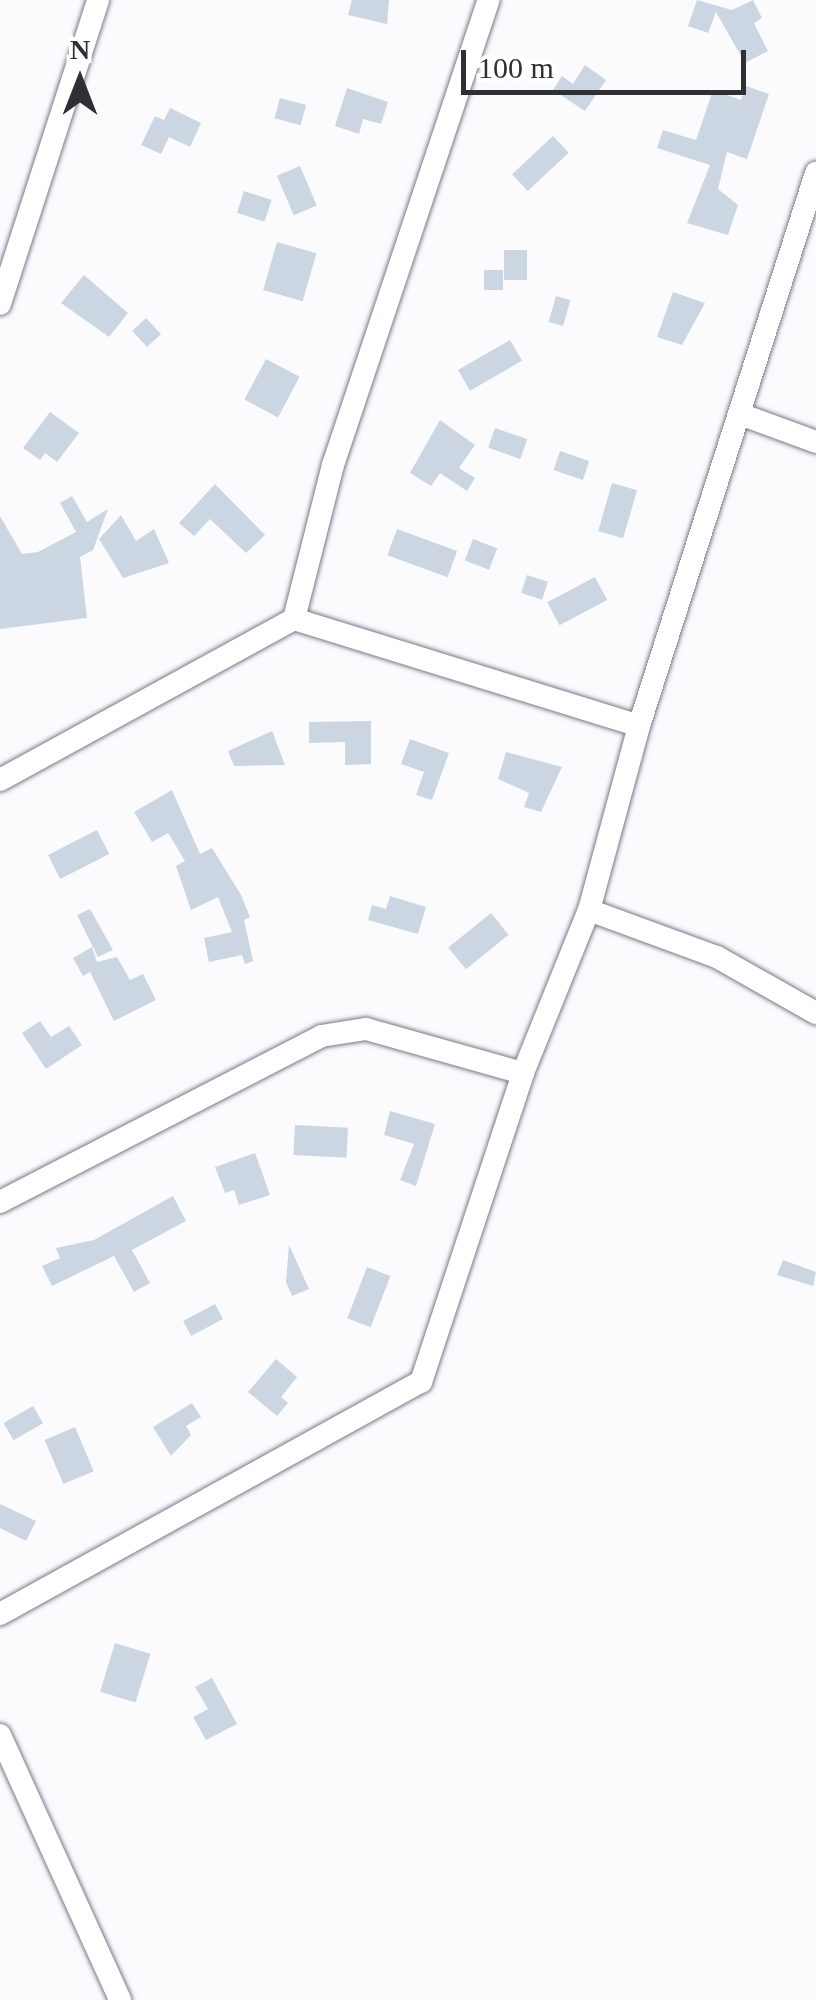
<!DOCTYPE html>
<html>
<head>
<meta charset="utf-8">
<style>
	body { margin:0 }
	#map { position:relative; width:816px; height:2000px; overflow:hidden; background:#fbfbfe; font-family:Georgia,serif }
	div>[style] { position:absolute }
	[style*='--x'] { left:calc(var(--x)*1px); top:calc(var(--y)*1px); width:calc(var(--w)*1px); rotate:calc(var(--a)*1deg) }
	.building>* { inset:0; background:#cbd6e2; transform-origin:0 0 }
	.roads { filter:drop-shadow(0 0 2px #787a87) drop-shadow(0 0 2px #787a87) }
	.minor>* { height:22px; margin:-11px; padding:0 11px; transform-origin:11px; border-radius:11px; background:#fff }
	span { translate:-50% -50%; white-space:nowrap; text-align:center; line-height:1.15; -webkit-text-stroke:9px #fff; paint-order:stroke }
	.north { position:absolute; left:30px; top:30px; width:100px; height:100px; -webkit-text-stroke:8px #fff; paint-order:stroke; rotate:0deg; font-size:28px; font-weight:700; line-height:40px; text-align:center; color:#2f3036 }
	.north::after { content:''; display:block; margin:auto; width:35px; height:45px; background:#2f3036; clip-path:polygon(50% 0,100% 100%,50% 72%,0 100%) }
	.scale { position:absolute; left:461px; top:50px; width:285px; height:45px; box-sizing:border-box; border:5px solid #2f3036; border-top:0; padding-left:12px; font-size:30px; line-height:35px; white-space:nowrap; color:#2f3036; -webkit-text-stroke:8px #fff; paint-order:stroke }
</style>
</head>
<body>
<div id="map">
	<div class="building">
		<div style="clip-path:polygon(352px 0,389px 0,387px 24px,348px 15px)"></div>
		<div style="clip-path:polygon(697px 0,732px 10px,753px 0,762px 18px,754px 23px,768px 51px,745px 63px,716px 12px,708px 33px,688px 26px)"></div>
		<div style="clip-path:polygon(585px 65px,606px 80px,585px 111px,553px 90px,562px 76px,573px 84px)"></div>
		<div style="clip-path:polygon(746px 86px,769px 94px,747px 159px,727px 152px,718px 189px,738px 205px,728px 235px,687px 223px,710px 165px,657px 148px,663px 130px,696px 140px,713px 90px,741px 100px)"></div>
		<div style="clip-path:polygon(347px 88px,388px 102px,381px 124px,363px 119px,359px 134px,335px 126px)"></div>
		<div style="left:280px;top:98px;width:27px;height:21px;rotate:15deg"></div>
		<div style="clip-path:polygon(170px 108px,201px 123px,190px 147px,169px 137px,161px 154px,141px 145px,155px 116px,164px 120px)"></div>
		<div style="left:553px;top:136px;width:23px;height:56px;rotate:47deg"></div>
		<div style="left:300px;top:166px;width:43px;height:25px;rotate:67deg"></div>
		<div style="left:244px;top:191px;width:29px;height:23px;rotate:18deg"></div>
		<div style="left:277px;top:242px;width:41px;height:50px;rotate:16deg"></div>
		<div style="left:527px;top:250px;width:30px;height:23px;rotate:90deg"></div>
		<div style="left:484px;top:270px;width:19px;height:20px"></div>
		<div style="clip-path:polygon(84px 275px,128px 313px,109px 337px,61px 303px)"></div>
		<div style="clip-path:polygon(673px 292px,705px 303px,682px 345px,657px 337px)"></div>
		<div style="left:556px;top:296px;width:15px;height:27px;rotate:16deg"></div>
		<div style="left:146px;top:318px;width:22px;height:19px;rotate:47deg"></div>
		<div style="left:510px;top:340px;width:24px;height:60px;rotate:60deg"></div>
		<div style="left:266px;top:359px;width:38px;height:46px;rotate:28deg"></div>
		<div style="clip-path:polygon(50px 412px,79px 433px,57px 462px,45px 453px,40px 460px,23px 448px)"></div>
		<div style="clip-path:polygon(440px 420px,475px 445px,459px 468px,475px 478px,467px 491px,440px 473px,431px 486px,410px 473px)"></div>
		<div style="left:495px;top:428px;width:34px;height:21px;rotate:19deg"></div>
		<div style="left:560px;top:451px;width:31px;height:20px;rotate:19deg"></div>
		<div style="left:612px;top:483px;width:26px;height:50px;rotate:16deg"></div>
		<div style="clip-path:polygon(215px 484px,265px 535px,246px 553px,210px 519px,194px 536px,179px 523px)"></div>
		<div style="clip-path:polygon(72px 496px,87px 522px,108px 509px,93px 550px,80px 557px,87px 618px,0 629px,0 516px,22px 554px,38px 552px,76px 532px,60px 503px)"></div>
		<div style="clip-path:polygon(121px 515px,136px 541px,154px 529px,169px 563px,123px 578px,99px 539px)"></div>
		<div style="left:397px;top:529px;width:64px;height:28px;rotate:20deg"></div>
		<div style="left:473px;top:539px;width:26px;height:23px;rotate:21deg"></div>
		<div style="left:527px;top:575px;width:22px;height:19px;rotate:18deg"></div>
		<div style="left:595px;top:577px;width:26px;height:54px;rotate:62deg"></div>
		<div style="clip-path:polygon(371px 721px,371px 764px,345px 765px,345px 742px,309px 743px,309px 722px)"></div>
		<div style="clip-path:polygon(272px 731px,285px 765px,234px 766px,228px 751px)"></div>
		<div style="clip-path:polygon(410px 739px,449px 753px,432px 800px,416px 795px,424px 772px,401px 764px)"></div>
		<div style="clip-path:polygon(506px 752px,562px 767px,541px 812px,524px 807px,529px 793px,498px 779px)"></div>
		<div style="clip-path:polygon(172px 790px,200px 854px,212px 848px,241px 895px,250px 917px,244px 920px,253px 961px,245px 964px,242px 955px,209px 962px,204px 938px,232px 932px,218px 897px,191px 910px,176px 866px,185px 861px,168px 833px,152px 842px,134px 812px)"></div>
		<div style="left:97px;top:830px;width:27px;height:55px;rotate:63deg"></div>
		<div style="clip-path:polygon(390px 896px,426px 907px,418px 934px,368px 920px,372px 905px,386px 909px)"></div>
		<div style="clip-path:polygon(90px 909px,113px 950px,98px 957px,77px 915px)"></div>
		<div style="left:491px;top:913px;width:28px;height:55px;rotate:51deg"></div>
		<div style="clip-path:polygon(92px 947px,97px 962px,117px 957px,130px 980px,143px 974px,156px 1000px,114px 1021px,90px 972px,83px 976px,73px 958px)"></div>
		<div style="clip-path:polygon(40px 1021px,51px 1037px,69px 1026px,82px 1045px,46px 1069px,22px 1033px)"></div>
		<div style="clip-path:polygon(390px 1111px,435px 1124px,416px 1186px,400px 1180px,414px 1144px,384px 1135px)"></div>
		<div style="left:295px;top:1125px;width:53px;height:30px;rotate:3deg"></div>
		<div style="clip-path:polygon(255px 1153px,270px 1195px,239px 1205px,234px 1190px,225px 1193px,215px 1167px)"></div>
		<div style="clip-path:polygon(173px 1196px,186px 1221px,132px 1250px,150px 1283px,134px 1292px,114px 1256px,52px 1286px,42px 1266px,60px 1258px,56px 1248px,94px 1240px)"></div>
		<div style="clip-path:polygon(289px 1245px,309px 1289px,292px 1296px,286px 1282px)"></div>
		<div style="clip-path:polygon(783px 1260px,816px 1272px,813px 1286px,777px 1275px)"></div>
		<div style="left:367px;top:1267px;width:25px;height:55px;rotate:21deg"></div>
		<div style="left:215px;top:1304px;width:17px;height:36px;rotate:62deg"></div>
		<div style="clip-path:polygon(276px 1359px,297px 1377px,281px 1397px,288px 1403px,277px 1416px,248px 1392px)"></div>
		<div style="clip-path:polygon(192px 1403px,201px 1417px,186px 1426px,191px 1435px,171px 1456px,153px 1427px)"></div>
		<div style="left:33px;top:1406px;width:20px;height:34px;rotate:60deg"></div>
		<div style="left:75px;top:1427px;width:48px;height:33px;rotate:67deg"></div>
		<div style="clip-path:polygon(0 1504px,36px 1521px,26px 1541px,0 1528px)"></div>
		<div style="left:115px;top:1643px;width:37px;height:51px;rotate:17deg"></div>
		<div style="clip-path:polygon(212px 1678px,237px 1724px,206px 1740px,193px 1717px,208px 1709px,195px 1687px)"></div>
	</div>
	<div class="roads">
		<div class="minor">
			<div style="--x:0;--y:304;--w:319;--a:-72.1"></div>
			<div style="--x:740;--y:414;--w:81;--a:20.2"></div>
			<div style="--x:294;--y:619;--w:361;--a:17.2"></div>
			<div style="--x:0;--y:780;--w:335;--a:-28.7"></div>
			<div style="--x:294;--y:619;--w:159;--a:-75.8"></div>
			<div style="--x:333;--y:465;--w:490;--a:-71.5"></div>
			<div style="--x:589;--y:910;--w:136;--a:20.2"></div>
			<div style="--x:717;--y:957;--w:114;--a:29.5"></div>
			<div style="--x:0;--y:1202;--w:361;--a:-27.3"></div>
			<div style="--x:321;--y:1036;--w:46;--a:-8.8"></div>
			<div style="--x:366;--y:1029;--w:163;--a:15.7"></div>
			<div style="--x:0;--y:1614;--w:481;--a:-28.9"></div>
			<div style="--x:421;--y:1382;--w:325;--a:-71.7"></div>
			<div style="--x:523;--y:1073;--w:176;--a:-68"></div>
			<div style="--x:589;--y:910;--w:191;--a:-74.8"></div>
			<div style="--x:639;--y:726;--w:581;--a:-72.25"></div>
			<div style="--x:0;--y:1735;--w:291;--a:65.6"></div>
		</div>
	</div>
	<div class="north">N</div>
	<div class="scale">100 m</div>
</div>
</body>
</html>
